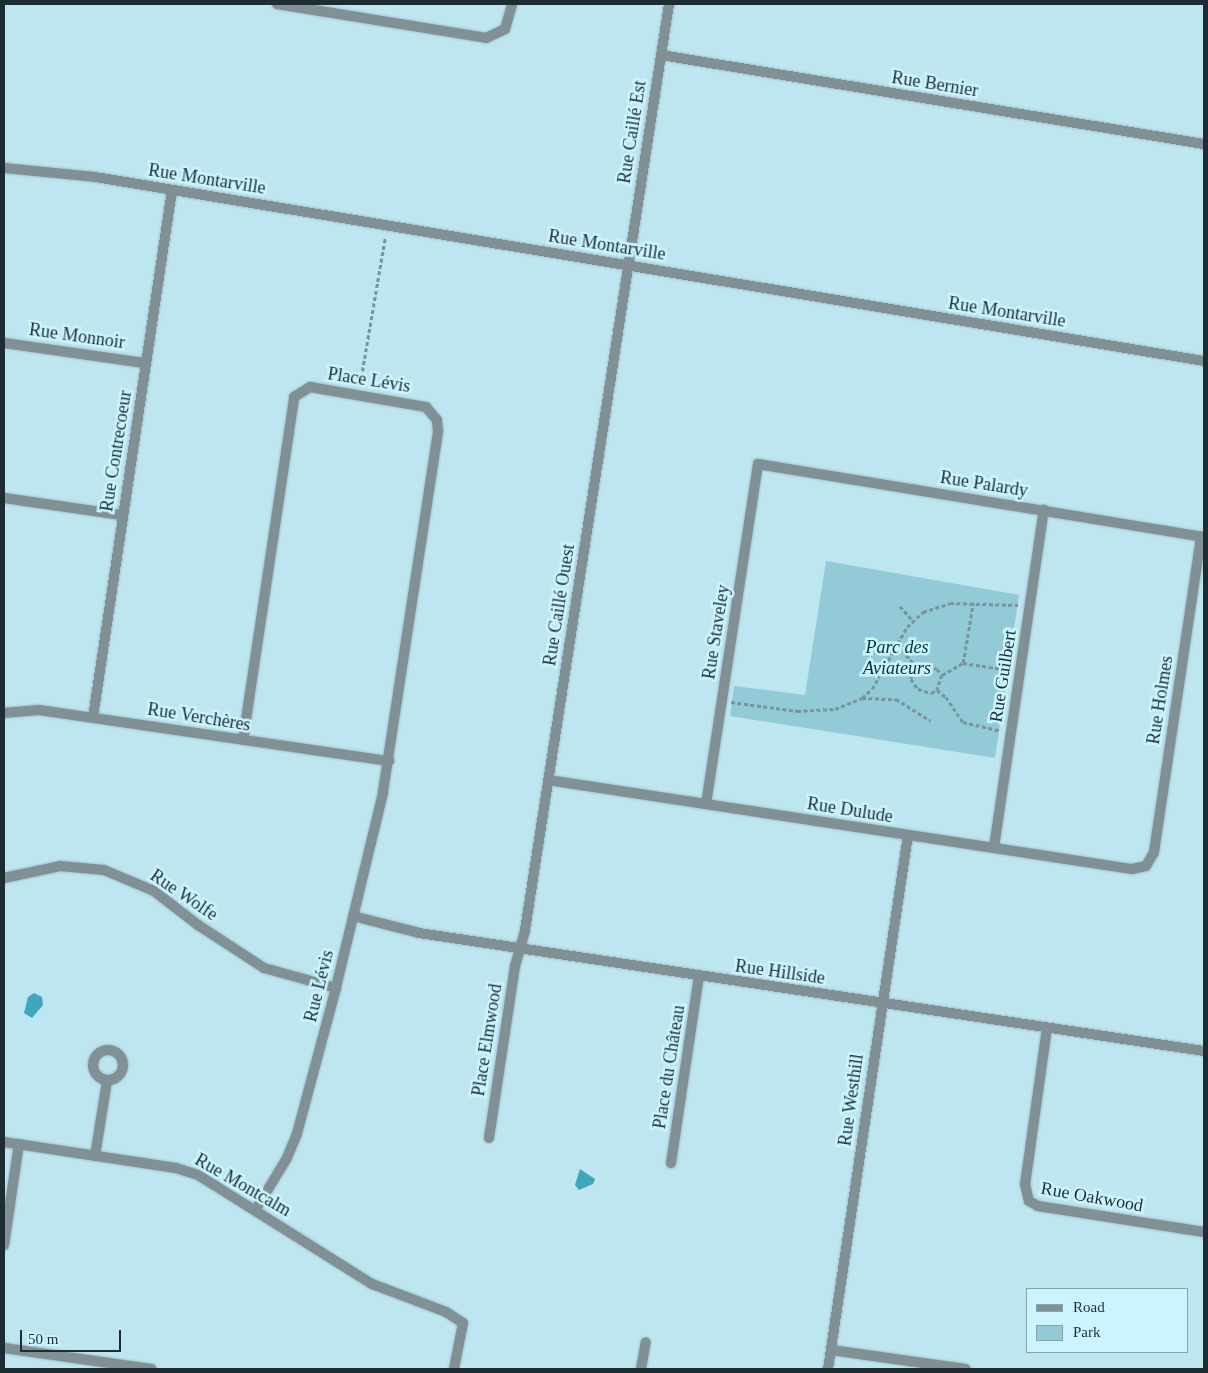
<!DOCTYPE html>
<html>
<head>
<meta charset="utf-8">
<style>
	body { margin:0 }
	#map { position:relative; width:1208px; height:1373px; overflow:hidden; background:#bee6f0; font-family:Georgia,serif }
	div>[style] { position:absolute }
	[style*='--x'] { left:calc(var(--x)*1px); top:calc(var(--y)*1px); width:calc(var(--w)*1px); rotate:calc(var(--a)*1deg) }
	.green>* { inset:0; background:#92cad8 }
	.water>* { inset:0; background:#3ea7bd }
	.path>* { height:2.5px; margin-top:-1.25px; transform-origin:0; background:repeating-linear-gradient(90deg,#77959c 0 4px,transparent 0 6.5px) }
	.roads { filter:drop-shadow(0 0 1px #9ec1ca) drop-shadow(0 0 1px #9ec1ca) }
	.minor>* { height:10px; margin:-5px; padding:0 5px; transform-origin:5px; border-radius:5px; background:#809094 }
	.minor>.ring { margin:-5px; padding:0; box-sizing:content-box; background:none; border:10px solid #809094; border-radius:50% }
	.tertiary>* { height:10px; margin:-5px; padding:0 5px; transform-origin:5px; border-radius:5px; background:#809094 }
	span { translate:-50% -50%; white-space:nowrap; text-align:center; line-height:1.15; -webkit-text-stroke:5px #cbf4fe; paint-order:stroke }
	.street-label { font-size:18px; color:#1d2d31 }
	.park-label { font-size:18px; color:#00323b; font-style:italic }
	.frame { position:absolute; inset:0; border:5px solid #1d2d31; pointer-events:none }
	.legend { position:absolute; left:1026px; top:1288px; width:162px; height:65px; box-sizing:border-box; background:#cbf4fe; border:1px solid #85a4ac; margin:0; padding:6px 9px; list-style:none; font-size:15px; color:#1d2d31 }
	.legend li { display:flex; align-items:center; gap:10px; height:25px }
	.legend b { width:25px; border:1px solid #85a4ac }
	.scale { position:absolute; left:20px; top:1330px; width:101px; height:22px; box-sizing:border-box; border:2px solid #1d2d31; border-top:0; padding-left:6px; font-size:15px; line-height:18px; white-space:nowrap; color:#1d2d31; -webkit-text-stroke:4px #cbf4fe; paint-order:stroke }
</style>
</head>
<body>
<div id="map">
	<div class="green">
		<div style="clip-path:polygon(826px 561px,1019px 595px,995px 758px,730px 716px,734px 686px,805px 695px)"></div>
	</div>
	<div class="water">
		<div style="clip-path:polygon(34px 993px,42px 997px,43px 1005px,32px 1018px,24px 1013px,28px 997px)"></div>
		<div style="clip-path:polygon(580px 1169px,595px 1179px,593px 1184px,579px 1190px,575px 1185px)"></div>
	</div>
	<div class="path">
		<div style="--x:360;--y:384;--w:148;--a:-80.3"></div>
		<div style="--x:900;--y:606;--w:18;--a:49"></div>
		<div style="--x:898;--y:645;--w:25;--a:50"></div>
		<div style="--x:914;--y:664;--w:15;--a:101"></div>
		<div style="--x:911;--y:679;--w:12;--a:55"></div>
		<div style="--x:918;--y:689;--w:14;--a:17"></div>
		<div style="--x:931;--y:693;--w:7;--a:-27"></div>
		<div style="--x:937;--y:690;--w:11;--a:38"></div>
		<div style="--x:946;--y:697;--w:30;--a:56"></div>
		<div style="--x:963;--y:722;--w:39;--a:13"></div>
		<div style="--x:963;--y:663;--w:46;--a:8.8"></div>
		<div style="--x:914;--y:664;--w:15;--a:0"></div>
		<div style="--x:929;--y:664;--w:9;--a:32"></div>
		<div style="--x:937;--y:669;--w:8;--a:50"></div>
		<div style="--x:942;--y:675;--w:16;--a:108"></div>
		<div style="--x:942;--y:675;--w:24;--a:-30"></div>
		<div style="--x:963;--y:663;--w:61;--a:-80.5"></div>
		<div style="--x:862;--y:698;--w:34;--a:2"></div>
		<div style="--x:896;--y:699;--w:41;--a:32.2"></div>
		<div style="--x:731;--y:702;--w:67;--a:7.8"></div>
		<div style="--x:797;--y:711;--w:38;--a:-3"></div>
		<div style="--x:835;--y:709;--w:29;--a:-22"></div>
		<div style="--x:862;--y:698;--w:13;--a:-42"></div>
		<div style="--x:872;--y:689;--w:71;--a:-60.6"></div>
		<div style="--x:907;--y:627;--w:22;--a:-43"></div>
		<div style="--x:923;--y:612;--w:28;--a:-18"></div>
		<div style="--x:950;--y:603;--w:68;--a:1.7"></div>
	</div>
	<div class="roads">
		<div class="minor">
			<div style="--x:277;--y:4;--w:212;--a:9.2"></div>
			<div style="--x:486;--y:38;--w:21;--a:-25"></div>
			<div style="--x:505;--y:29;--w:26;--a:-74"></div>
			<div style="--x:661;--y:55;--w:550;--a:9.31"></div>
			<div style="--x:4;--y:343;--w:142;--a:8.1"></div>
			<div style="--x:4;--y:498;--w:119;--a:8.2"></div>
			<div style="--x:4;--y:713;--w:35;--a:-5"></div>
			<div style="--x:39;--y:710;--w:354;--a:8.3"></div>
			<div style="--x:93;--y:717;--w:533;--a:-81.47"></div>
			<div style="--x:243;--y:740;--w:347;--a:-81.5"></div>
			<div style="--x:294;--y:397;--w:19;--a:-32"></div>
			<div style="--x:310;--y:387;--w:118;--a:9.8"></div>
			<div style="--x:426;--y:407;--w:17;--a:50"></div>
			<div style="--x:437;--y:420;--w:12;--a:85"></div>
			<div style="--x:438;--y:432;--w:365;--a:98.7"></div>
			<div style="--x:383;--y:793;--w:201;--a:103.6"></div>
			<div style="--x:336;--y:988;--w:151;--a:105"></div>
			<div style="--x:297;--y:1134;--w:26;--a:113"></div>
			<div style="--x:287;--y:1158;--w:60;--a:121.3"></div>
			<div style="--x:548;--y:780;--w:591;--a:8.67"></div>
			<div style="--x:1132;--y:869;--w:14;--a:-12"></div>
			<div style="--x:1146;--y:866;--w:16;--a:-60"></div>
			<div style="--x:1154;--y:852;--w:319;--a:-81.5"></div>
			<div style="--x:706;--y:804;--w:344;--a:-81.3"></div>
			<div style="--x:758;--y:464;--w:452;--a:9.3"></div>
			<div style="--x:994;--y:847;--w:341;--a:-81.6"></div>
			<div style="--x:4;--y:878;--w:57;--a:-12.1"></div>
			<div style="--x:60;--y:866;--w:44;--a:5.2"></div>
			<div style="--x:104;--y:870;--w:54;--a:22.8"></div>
			<div style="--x:154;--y:891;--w:56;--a:37.7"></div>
			<div style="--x:198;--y:925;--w:79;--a:33.1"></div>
			<div style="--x:264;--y:968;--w:75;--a:15.5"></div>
			<div style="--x:353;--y:916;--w:68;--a:14.4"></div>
			<div style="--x:419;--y:933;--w:794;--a:8.55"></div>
			<div style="--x:1047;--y:1028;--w:158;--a:98"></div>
			<div style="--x:1025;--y:1184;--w:17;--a:77"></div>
			<div style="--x:1029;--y:1201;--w:10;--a:29"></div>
			<div style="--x:1038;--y:1206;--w:168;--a:8.9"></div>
			<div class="ring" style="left:93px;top:1050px;width:20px;height:20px"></div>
			<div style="--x:489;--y:1138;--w:174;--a:-81.4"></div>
			<div style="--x:515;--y:966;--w:37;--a:-74"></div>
			<div style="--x:525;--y:930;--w:937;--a:-81.16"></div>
			<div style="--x:4;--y:1142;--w:174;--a:8.6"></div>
			<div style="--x:176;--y:1168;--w:23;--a:18"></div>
			<div style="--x:198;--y:1175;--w:205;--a:32.1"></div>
			<div style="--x:372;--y:1284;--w:79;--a:20.7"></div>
			<div style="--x:446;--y:1312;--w:20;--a:33"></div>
			<div style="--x:463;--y:1323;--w:47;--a:101.1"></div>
			<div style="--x:95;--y:1156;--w:76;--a:-80.9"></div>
			<div style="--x:671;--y:1163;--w:189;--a:-81.5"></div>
			<div style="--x:4;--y:1245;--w:102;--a:-81.6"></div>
			<div style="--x:4;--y:1348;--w:149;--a:8.1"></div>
			<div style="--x:831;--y:1350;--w:136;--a:8"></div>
			<div style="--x:641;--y:1369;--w:27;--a:-80"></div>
			<div style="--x:828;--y:1369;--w:540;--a:-81.48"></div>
		</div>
		<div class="tertiary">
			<div style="--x:4;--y:168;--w:91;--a:5.6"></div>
			<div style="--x:95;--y:177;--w:1124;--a:9.42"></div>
		</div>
	</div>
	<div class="street-label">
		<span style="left:935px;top:84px;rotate:9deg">Rue Bernier</span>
		<span style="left:632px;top:132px;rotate:-81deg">Rue Caillé Est</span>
		<span style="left:207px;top:179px;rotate:9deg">Rue Montarville</span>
		<span style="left:607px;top:245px;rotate:9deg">Rue Montarville</span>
		<span style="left:1007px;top:312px;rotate:9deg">Rue Montarville</span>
		<span style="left:77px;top:336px;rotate:8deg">Rue Monnoir</span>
		<span style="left:369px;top:380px;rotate:9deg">Place Lévis</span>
		<span style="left:116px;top:451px;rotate:-81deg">Rue Contrecoeur</span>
		<span style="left:984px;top:484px;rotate:9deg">Rue Palardy</span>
		<span style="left:559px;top:605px;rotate:-81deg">Rue Caillé Ouest</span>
		<span style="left:716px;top:632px;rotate:-81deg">Rue Staveley</span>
		<span style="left:1003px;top:676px;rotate:-81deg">Rue Guilbert</span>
		<span style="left:1160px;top:700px;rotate:-81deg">Rue Holmes</span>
		<span style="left:199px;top:717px;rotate:9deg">Rue Verchères</span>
		<span style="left:850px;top:810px;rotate:9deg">Rue Dulude</span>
		<span style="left:184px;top:895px;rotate:34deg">Rue Wolfe</span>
		<span style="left:780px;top:972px;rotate:8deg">Rue Hillside</span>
		<span style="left:319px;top:986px;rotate:-76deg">Rue Lévis</span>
		<span style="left:487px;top:1040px;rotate:-81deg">Place Elmwood</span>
		<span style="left:669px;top:1067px;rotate:-81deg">Place du Château</span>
		<span style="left:851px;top:1100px;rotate:-82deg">Rue Westhill</span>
		<span style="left:243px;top:1185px;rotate:30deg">Rue Montcalm</span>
		<span style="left:1092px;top:1197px;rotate:10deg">Rue Oakwood</span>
	</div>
	<div class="park-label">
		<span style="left:897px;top:658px">Parc des<br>Aviateurs</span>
	</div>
	<div class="frame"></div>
	<ul class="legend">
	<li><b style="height:6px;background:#809094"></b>Road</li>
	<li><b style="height:14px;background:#92cad8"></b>Park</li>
	</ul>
	<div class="scale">50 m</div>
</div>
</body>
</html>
